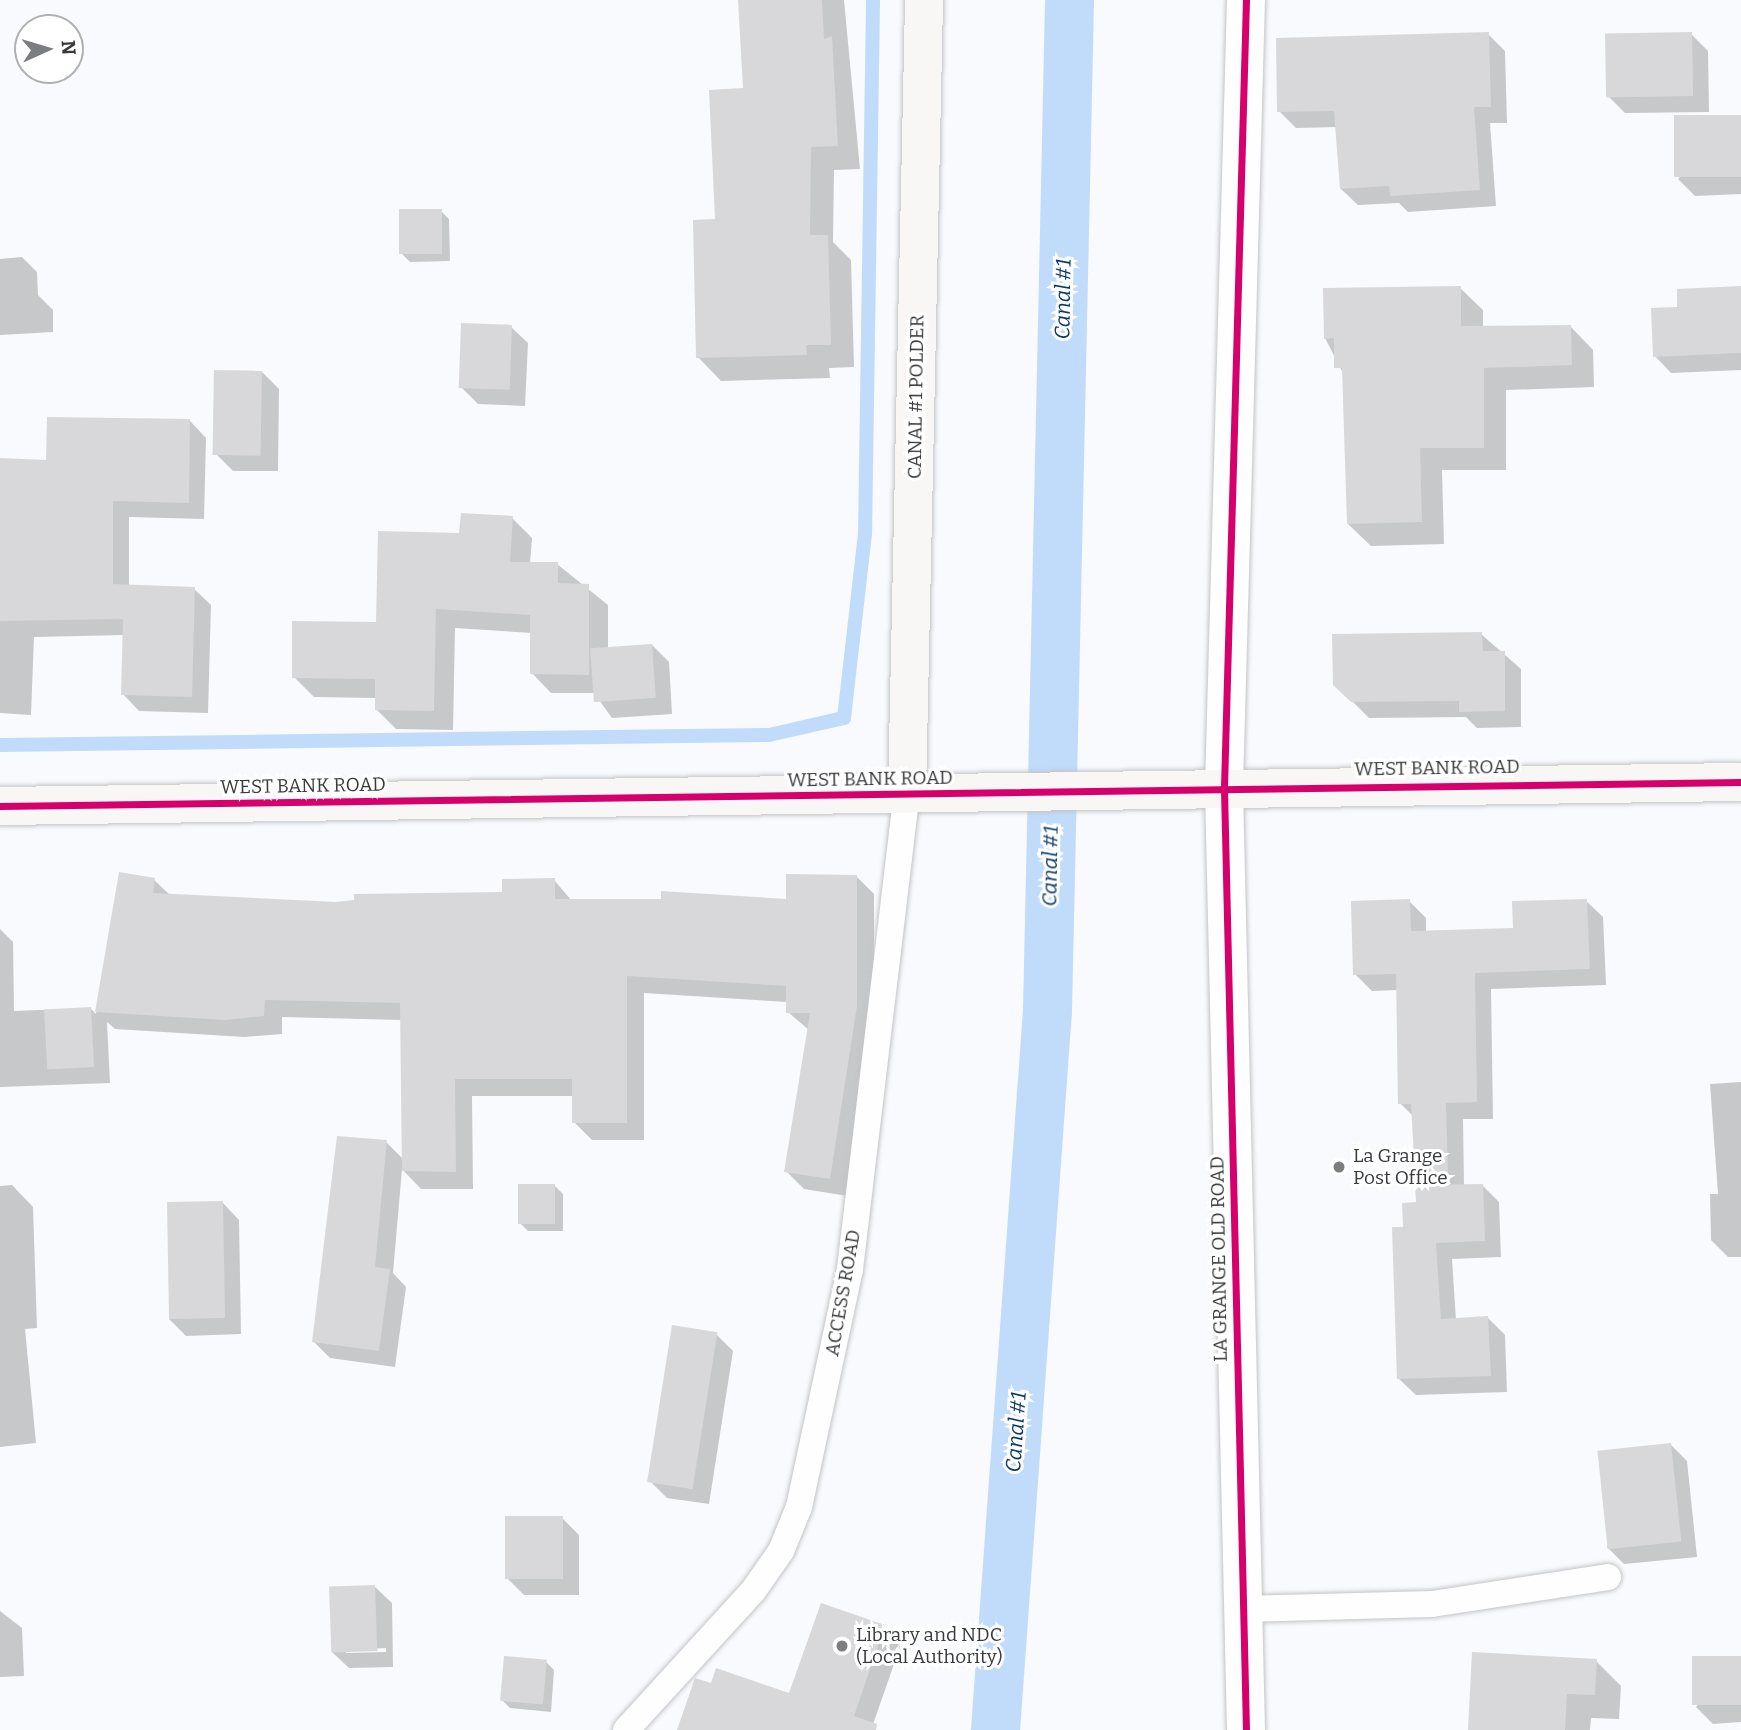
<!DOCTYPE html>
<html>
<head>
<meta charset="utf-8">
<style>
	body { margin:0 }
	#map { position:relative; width:1741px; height:1730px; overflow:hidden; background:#f8fafd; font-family:Bitter,serif }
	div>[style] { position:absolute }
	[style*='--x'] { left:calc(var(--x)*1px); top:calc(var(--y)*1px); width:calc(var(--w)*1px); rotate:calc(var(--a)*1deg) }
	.shadow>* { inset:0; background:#0003 }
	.stream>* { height:14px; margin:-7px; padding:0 7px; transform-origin:7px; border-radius:7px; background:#c1dbfa }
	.canal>* { height:49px; margin:-24.5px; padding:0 24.5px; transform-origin:24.5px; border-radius:24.5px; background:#c1dbfa }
	.building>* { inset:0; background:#d8d7d9; transform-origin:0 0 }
	.roads { filter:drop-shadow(0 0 2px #c3c4c6) drop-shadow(0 0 2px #c3c4c6) }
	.lane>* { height:26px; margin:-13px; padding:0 13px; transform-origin:13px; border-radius:13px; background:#fefeff }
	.street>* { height:38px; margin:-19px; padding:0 19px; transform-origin:19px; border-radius:19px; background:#fefeff }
	.secondary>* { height:38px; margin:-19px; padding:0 19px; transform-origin:19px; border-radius:19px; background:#f9f7f6 }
	.cycleway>* { height:7px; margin:-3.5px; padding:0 3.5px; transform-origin:3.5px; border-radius:3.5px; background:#d6006c }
	.dots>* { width:19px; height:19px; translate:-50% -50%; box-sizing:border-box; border:4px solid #fff; border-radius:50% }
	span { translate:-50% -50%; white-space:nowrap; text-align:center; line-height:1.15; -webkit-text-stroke:6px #fff; paint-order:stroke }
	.street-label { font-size:19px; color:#393a3c }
	.poi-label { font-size:19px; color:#393a3c }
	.left { translate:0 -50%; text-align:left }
	.water-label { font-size:21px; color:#0a3968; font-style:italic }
	.north { position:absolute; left:14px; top:14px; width:70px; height:70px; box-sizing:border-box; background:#fff; border:2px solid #b0b0b1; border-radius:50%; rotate:86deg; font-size:19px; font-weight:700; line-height:28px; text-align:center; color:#393a3c }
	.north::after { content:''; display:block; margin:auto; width:24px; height:32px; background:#7c7d80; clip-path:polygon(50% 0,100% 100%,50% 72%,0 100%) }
</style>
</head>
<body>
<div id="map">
	<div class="shadow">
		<div style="clip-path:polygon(740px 0,844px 0,860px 169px,834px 170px,833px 242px,851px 260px,854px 367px,829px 368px,830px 378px,721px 381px,698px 357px,745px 89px)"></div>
		<div style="clip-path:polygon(1488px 34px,1505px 51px,1507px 123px,1490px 123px,1496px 206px,1408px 212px,1399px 203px,1358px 205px,1341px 189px,1337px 127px,1296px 128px,1279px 111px)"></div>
		<div style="clip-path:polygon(1691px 34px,1708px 51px,1709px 112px,1625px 113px,1608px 96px)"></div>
		<div style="clip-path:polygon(1741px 116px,1741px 194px,1695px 196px,1678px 179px)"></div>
		<div style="clip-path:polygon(441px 211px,449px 219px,450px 261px,410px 262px,402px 254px)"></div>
		<div style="clip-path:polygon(22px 257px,37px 272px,38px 295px,53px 310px,53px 332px,0 335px,0 259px)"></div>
		<div style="clip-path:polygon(1460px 288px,1483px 310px,1483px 328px,1571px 327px,1593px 350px,1594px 387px,1506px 390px,1506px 470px,1442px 470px,1444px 544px,1371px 546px,1348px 524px,1344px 375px,1325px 338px)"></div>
		<div style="clip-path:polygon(1741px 288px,1741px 370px,1671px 373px,1655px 356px)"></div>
		<div style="clip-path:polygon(511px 327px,528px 343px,525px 406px,478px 404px,461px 387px)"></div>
		<div style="clip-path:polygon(262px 372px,279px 389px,278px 471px,233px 471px,216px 454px)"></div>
		<div style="clip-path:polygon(190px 421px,206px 438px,204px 519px,129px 517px,129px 587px,194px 589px,211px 605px,208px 713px,139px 711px,123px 694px,125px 635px,34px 637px,31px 715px,0 713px,0 460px,48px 462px)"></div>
		<div style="clip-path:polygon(512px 518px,532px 538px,530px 564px,557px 564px,608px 605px,608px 648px,652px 645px,669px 662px,672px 714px,612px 718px,594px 693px,551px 693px,532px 673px,532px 633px,455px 628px,453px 730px,396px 729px,376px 709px,377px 698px,314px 697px,294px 677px,378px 624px,461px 535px)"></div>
		<div style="clip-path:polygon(1481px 634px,1521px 669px,1521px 727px,1477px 728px,1466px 717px,1369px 718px,1335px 684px)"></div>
		<div style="clip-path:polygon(120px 874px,154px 880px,170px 895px,336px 904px,504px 894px,554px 880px,572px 901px,788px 901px,856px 876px,874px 894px,874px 1025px,848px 1196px,804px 1189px,786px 1171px,809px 1030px,788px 1012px,788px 1002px,644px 993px,644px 1140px,592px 1140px,574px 1122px,574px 1096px,472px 1096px,473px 1189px,421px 1189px,402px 1169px,393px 1273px,406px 1287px,395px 1367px,330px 1358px,313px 1341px,386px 1142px,403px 1159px,402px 1020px,282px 1017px,282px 1034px,244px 1037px,115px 1029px,107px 1022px,110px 1083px,0 1087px,0 929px,13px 942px,14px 1011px,90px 1008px,96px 1014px)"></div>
		<div style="clip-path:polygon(1409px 901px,1426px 918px,1426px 932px,1515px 929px,1586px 901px,1603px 917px,1606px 985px,1491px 989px,1493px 1119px,1463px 1119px,1464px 1186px,1482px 1185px,1499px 1202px,1501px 1257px,1452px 1259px,1456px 1320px,1488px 1318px,1505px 1335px,1507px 1392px,1416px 1395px,1399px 1379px,1405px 1229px,1428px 1187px,1417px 1175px,1414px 1117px,1400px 1103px,1398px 990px,1372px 991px,1355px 974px)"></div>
		<div style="clip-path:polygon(1741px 1082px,1741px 1257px,1728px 1257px,1711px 1240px,1710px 1194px,1718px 1194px,1710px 1084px)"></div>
		<div style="clip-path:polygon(12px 1185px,33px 1207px,37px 1328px,25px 1329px,36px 1443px,0 1447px,0 1186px)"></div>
		<div style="clip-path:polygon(555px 1186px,563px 1194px,563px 1231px,528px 1231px,520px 1223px)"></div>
		<div style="clip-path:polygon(223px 1203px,239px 1220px,241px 1334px,186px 1336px,169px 1319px)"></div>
		<div style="clip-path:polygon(716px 1334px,733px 1351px,709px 1504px,667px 1498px,650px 1481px)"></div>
		<div style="clip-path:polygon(1670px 1444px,1687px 1461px,1697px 1557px,1624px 1564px,1607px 1547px)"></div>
		<div style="clip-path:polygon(562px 1518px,579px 1535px,579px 1595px,524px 1595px,507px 1578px)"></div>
		<div style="clip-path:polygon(evenodd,375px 1587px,392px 1603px,393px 1667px,349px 1668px,332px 1652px,375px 1587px,386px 1648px,386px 1652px,346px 1653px,346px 1650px,386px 1648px)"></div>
		<div style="clip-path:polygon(0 1611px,22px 1628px,24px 1676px,0 1677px)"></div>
		<div style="clip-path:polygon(884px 1627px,901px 1644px,871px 1730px,679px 1730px,712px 1685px,790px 1696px)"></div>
		<div style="clip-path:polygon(1741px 1658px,1741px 1722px,1713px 1724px,1696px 1707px)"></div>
		<div style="clip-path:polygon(1596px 1661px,1621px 1686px,1619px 1719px,1591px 1718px,1590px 1730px,1470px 1730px)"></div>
		<div style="clip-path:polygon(546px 1662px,554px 1670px,551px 1712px,510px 1708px,502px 1700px)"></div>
	</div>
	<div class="stream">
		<div style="--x:0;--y:745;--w:769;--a:-0.75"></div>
		<div style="--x:769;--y:735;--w:77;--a:-12.8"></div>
		<div style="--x:844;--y:718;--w:184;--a:-83.5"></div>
		<div style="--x:865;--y:535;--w:535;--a:-89.14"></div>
	</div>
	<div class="canal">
		<div style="--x:995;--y:1730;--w:722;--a:-85.87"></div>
		<div style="--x:1047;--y:1010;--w:1010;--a:-88.75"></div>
	</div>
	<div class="building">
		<div style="clip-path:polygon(738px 0,822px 0,824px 39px,832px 36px,838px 146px,811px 147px,810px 235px,828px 235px,831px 345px,806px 345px,807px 355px,696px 358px,693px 220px,715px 219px,709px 90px,743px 88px)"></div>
		<div style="clip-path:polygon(1489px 32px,1491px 107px,1474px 107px,1480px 190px,1390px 196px,1389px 186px,1340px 189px,1334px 111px,1277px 112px,1276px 38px)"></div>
		<div style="left:1692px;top:32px;width:64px;height:87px;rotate:89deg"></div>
		<div style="left:1741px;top:115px;width:62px;height:67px;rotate:90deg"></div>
		<div style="left:442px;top:209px;width:45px;height:43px;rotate:90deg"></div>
		<div style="clip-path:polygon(1461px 286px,1461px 326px,1571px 325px,1572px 365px,1484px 368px,1484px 448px,1420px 448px,1422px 522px,1347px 524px,1342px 368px,1334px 368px,1334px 338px,1324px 339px,1323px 288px)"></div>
		<div style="clip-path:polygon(1741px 286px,1741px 353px,1653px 357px,1651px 308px,1677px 307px,1677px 289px)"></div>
		<div style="left:461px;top:323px;width:51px;height:65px;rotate:2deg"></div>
		<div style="left:214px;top:370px;width:48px;height:85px;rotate:1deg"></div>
		<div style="clip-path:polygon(47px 417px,190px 419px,189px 503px,113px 501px,113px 584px,195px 587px,192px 697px,121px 695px,123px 619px,0 621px,0 458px,46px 460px)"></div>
		<div style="clip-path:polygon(461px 513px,513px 516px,510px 562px,558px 562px,558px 583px,589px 584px,589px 675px,530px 674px,530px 615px,436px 609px,434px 711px,375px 710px,375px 679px,292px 678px,292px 621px,376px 622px,378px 531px,459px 533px)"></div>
		<div style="clip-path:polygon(1482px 632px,1483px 651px,1505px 651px,1505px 711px,1459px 712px,1459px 701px,1351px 702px,1333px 685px,1332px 634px)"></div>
		<div style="left:652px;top:644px;width:54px;height:62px;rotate:86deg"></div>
		<div style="clip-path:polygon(119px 872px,155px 878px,153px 893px,336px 902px,354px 900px,354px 894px,502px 892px,502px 879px,555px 878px,555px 899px,661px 899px,661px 891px,786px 899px,786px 874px,857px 875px,857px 1006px,830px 1179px,784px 1172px,810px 1013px,786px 1013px,786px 986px,627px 976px,627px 1123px,572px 1123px,572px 1079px,455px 1079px,456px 1172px,402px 1171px,400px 1003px,265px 1000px,264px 1016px,225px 1020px,95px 1012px)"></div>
		<div style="clip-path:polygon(1410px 899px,1411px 931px,1513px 928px,1512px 901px,1587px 899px,1590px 969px,1475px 973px,1477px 1102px,1446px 1103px,1448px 1175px,1415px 1176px,1411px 1104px,1398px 1104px,1396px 974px,1353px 975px,1351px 901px)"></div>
		<div style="left:91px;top:1007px;width:60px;height:47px;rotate:87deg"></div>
		<div style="clip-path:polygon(337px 1136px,387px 1140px,375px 1267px,390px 1269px,379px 1351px,312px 1342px)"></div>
		<div style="left:518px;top:1184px;width:37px;height:40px"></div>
		<div style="clip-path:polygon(1483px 1184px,1485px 1241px,1436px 1243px,1441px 1319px,1488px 1316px,1491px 1376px,1397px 1379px,1392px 1227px,1403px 1227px,1402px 1203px,1416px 1202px,1415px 1185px)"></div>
		<div style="left:223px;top:1201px;width:117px;height:56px;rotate:89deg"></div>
		<div style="left:672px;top:1325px;width:46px;height:159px;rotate:9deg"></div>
		<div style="left:1671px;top:1443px;width:99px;height:74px;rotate:84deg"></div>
		<div style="left:505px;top:1516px;width:58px;height:63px"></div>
		<div style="left:375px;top:1585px;width:66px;height:46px;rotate:88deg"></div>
		<div style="clip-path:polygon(821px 1603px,885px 1625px,854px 1716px,877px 1724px,876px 1730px,677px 1730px,695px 1678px,711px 1683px,716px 1668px,789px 1693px)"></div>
		<div style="clip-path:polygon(1472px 1652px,1597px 1659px,1595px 1695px,1567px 1694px,1565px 1730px,1468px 1730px)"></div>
		<div style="left:504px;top:1656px;width:43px;height:45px;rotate:5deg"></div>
		<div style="left:1741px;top:1656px;width:49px;height:49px;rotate:90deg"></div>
	</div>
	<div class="roads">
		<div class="lane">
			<div style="--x:1243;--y:1609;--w:189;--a:-1.5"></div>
			<div style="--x:1432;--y:1604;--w:178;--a:-8.7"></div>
			<div style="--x:626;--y:1730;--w:188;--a:-47.6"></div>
			<div style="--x:753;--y:1591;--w:49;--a:-55"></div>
			<div style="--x:781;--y:1551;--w:48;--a:-67.8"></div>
			<div style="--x:799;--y:1507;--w:243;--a:-77.9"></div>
			<div style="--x:850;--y:1269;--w:478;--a:-83.2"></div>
		</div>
		<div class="street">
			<div style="--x:1246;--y:1730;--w:943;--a:-91.34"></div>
			<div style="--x:1224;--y:787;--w:787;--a:-88.4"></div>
		</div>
		<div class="secondary">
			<div style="--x:907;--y:794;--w:794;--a:-88.77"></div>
			<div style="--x:0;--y:806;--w:1741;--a:-0.79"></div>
		</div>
	</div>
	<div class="cycleway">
		<div style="--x:0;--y:806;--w:1741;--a:-0.79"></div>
		<div style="--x:1246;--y:1730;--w:943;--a:-91.34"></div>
		<div style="--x:1224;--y:787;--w:787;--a:-88.4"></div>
	</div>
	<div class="dots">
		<div style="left:1339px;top:1167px;background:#7c7d80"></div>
		<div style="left:842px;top:1646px;background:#7c7d80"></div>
	</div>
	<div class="street-label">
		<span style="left:916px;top:397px;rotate:-89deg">CANAL #1 POLDER</span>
		<span style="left:1437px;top:768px;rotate:-1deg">WEST BANK ROAD</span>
		<span style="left:870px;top:779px;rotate:-1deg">WEST BANK ROAD</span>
		<span style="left:303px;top:786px;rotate:-1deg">WEST BANK ROAD</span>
		<span style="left:1219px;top:1259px;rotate:-91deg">LA GRANGE OLD ROAD</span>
		<span style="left:843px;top:1293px;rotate:-80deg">ACCESS ROAD</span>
	</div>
	<div class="poi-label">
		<span class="left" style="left:1353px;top:1167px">La Grange<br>Post Office</span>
		<span class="left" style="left:856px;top:1646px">Library and NDC<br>(Local Authority)</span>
	</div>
	<div class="water-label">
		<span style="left:1063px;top:299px;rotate:-89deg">Canal #1</span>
		<span style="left:1050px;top:866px;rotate:-89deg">Canal #1</span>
		<span style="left:1016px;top:1432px;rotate:-86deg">Canal #1</span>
	</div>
	<div class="north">N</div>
</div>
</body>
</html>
